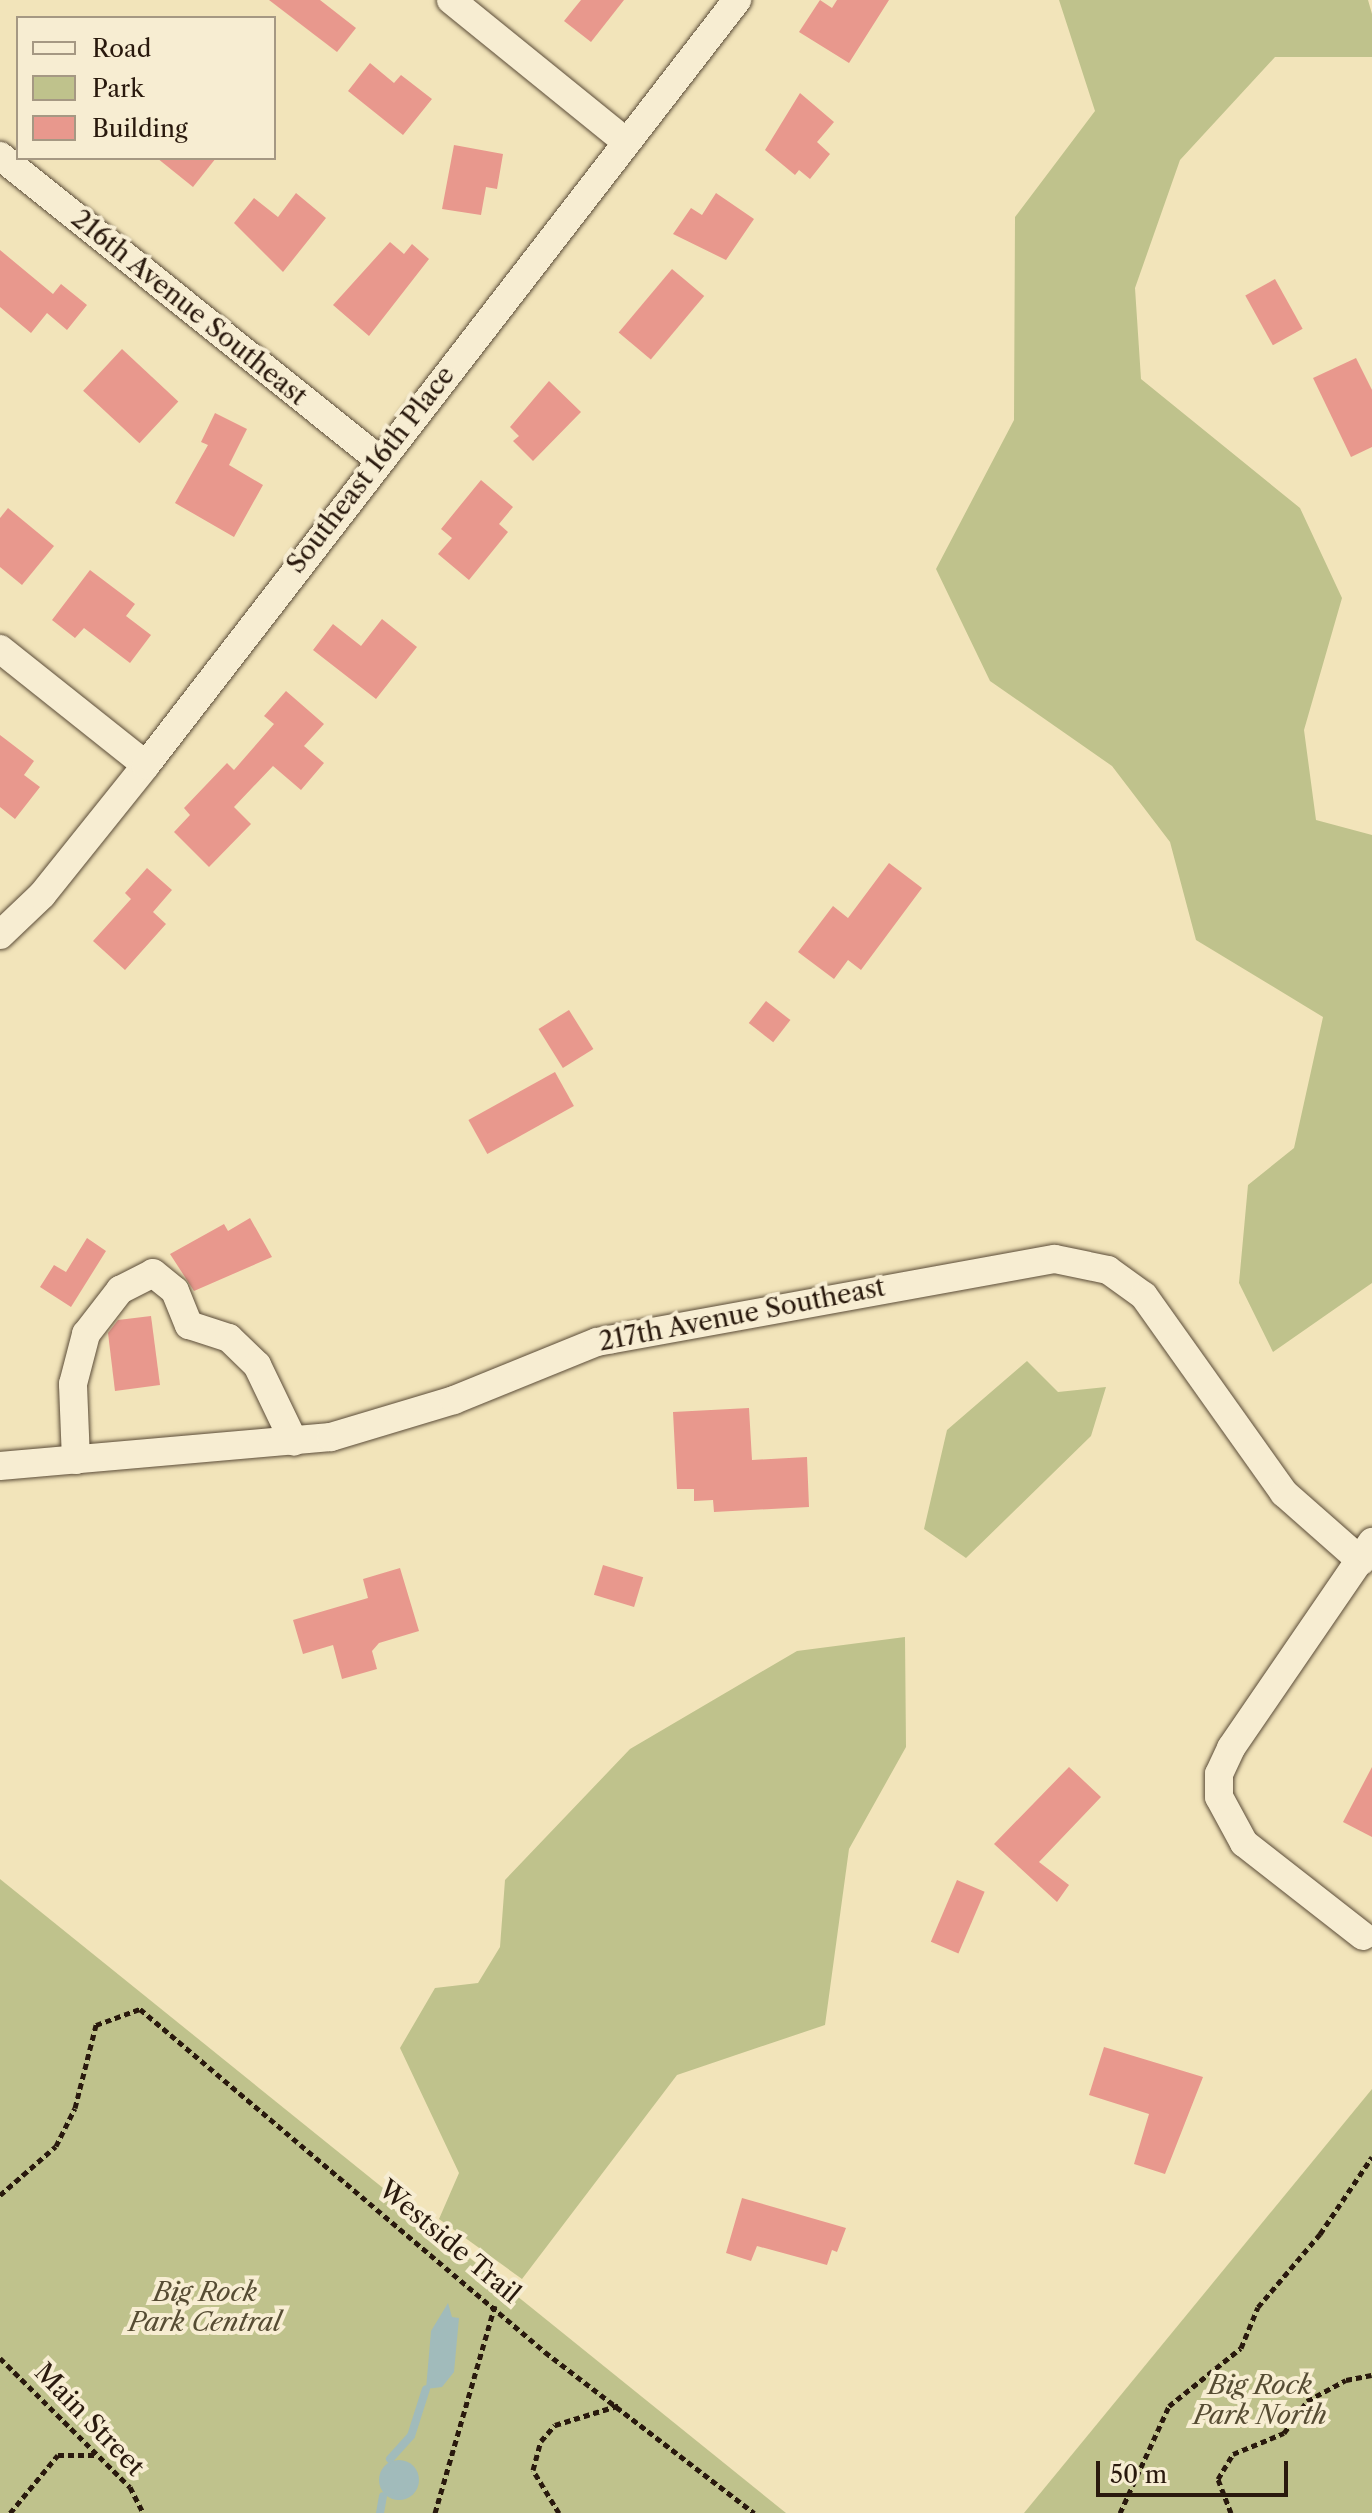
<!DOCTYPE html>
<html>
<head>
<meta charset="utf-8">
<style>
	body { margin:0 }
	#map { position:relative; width:1372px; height:2513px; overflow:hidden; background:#f2e4ba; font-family:"Libre Caslon Text",serif }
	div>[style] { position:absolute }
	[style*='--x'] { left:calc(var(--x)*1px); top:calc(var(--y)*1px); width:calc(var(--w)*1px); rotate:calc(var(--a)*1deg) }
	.green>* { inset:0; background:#bfc28c }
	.water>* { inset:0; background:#a1bbbb }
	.round { border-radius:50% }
	.stream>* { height:8px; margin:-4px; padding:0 4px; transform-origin:4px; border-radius:4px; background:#a1bbbb }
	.building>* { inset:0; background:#e8988d; transform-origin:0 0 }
	.path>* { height:5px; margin-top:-2.5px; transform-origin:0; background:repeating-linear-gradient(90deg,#29190d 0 6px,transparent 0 10px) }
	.roads { filter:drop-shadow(0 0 2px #5b4c38) drop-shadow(0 0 2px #5b4c38) }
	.minor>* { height:28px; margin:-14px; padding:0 14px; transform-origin:14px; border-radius:14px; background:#f7edd2 }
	span { translate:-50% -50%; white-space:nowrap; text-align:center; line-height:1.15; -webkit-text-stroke:8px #f7edd2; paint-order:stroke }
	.street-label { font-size:26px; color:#29190d }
	.park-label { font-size:26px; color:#564c33; font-style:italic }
	.legend { position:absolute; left:16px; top:16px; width:260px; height:144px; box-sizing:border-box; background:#f7edd2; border:2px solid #a59883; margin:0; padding:10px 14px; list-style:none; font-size:24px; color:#29190d }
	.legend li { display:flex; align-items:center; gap:16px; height:40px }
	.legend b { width:40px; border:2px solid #a59883 }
	.scale { position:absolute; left:1096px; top:2461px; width:192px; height:36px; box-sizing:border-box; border:4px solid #29190d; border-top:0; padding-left:10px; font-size:24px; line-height:28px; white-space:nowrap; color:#29190d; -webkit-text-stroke:6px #f7edd2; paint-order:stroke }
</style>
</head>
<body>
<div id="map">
	<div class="green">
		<div style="clip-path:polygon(1059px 0,1368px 0,1372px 14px,1372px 57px,1275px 57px,1180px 160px,1135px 288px,1141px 379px,1300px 508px,1342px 598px,1304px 730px,1316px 820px,1372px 835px,1372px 1283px,1273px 1352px,1239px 1283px,1248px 1185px,1294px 1148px,1323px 1017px,1196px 940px,1170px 842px,1112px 766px,990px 681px,936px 569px,1014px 420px,1015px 217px,1095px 111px)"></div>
		<div style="clip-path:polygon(1027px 1361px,1058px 1392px,1106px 1387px,1091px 1436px,966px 1558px,924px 1529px,947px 1430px)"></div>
		<div style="clip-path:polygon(905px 1637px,906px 1747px,849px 1849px,825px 2025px,677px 2075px,522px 2279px,439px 2219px,459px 2173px,400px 2048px,435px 1988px,478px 1983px,500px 1947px,505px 1880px,630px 1749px,797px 1651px)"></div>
		<div style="clip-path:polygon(0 1879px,786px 2513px,0 2513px)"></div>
		<div style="clip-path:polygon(1372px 2089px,1372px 2513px,1024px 2513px)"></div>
	</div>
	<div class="water">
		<div style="clip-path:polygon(448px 2303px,452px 2317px,459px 2318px,454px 2372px,442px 2387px,426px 2389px,431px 2331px)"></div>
		<div class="round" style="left:379px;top:2460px;width:40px;height:40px"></div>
	</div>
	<div class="stream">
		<div style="--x:390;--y:2459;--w:31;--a:-48"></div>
		<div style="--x:411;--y:2436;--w:49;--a:-72.3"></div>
		<div style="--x:380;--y:2513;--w:17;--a:-80"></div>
	</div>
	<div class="building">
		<div style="clip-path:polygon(269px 0,320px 0,356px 28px,337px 52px)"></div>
		<div style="clip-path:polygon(581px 0,624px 0,591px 42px,564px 21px)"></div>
		<div style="clip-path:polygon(820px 0,832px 8px,837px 0,889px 0,849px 63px,799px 32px)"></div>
		<div style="clip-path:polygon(370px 63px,394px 83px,401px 75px,432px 99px,403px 135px,348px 91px)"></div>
		<div style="clip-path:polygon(800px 93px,834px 122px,817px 142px,830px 154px,810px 179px,799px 170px,795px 175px,765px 150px)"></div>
		<div style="clip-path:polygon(454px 145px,503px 154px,497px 189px,486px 187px,481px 215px,442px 209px)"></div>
		<div style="clip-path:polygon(157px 158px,216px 158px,193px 187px)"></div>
		<div style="clip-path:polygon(296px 193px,326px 218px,283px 272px,234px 223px,254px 198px,278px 217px)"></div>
		<div style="clip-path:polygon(716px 193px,754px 219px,726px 260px,673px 234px,691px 208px,702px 215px)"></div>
		<div style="clip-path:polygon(390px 242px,404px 254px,412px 244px,429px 259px,369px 336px,333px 305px)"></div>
		<div style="clip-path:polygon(0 250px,53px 294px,61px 284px,87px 305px,67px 330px,47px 313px,31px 333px,0 307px)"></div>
		<div style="left:672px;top:269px;width:42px;height:83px;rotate:40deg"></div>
		<div style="left:1275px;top:279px;width:57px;height:34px;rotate:61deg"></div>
		<div style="left:122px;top:349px;width:77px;height:57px;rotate:43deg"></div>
		<div style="clip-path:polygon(1356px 358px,1372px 390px,1372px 447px,1351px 457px,1313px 378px)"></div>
		<div style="clip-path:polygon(549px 381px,581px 412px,533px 461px,513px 441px,519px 436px,510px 427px)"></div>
		<div style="clip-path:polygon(215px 413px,247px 429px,229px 465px,263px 485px,234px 537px,175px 503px,208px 445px,201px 442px)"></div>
		<div style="clip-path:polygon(481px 480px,513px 507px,499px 524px,508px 532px,469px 580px,438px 554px,452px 538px,441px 529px)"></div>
		<div style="clip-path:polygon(8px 508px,54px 546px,22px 585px,0 567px,0 518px)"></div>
		<div style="clip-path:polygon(90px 570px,135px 604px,126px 616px,151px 635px,130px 663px,84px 628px,75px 638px,52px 620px)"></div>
		<div style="clip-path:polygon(382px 619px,417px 647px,376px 699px,313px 650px,333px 624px,361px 646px)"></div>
		<div style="clip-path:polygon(286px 691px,324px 724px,304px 746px,324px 763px,301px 790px,273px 766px,234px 807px,251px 824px,209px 867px,174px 832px,190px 815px,184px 808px,227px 763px,234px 770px,274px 724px,264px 716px)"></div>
		<div style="clip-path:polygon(0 735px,34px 761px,24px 775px,40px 787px,15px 819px,0 807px)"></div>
		<div style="clip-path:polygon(889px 863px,922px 888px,861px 970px,848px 960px,834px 979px,798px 952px,833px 906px,848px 918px)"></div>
		<div style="clip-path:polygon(147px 868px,172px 890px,153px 912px,166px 924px,125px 970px,93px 941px,131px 899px,125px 893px)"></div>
		<div style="left:766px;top:1001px;width:31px;height:28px;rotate:38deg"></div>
		<div style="left:569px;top:1010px;width:46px;height:36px;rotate:58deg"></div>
		<div style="left:555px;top:1072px;width:39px;height:99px;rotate:61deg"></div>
		<div style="clip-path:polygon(250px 1218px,272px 1257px,194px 1291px,170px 1254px,224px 1224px,228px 1231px)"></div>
		<div style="clip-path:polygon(87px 1238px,106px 1251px,71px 1307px,40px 1287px,54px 1265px,66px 1272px)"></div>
		<div style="clip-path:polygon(151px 1316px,160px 1385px,115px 1391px,108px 1333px,118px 1320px)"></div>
		<div style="clip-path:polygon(749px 1408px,752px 1460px,807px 1457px,809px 1507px,714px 1512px,713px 1500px,694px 1501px,694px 1489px,677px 1489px,673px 1412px)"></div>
		<div style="left:603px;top:1565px;width:42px;height:31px;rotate:17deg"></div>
		<div style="clip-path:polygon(400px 1568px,419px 1631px,379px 1643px,372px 1651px,377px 1669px,342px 1679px,333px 1645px,303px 1654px,293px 1620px,368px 1598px,363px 1579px)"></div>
		<div style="clip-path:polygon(1069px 1767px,1101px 1797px,1039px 1862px,1069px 1885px,1057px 1902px,994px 1844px)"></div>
		<div style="clip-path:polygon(1372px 1767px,1372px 1837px,1343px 1822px)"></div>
		<div style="left:957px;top:1880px;width:30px;height:67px;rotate:23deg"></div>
		<div style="clip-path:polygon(1104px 2047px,1203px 2077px,1165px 2174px,1134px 2164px,1149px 2114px,1089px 2095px)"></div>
		<div style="clip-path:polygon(742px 2198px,846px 2228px,837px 2252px,832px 2250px,827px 2265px,757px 2246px,751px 2261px,726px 2253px)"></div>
	</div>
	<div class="path">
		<div style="--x:0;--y:2195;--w:74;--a:-41.2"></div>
		<div style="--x:56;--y:2146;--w:42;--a:-63.4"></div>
		<div style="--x:75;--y:2108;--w:86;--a:-75.8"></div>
		<div style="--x:96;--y:2025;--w:47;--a:-20"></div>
		<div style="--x:140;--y:2009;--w:531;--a:40.26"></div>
		<div style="--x:545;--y:2352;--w:264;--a:37.6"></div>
		<div style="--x:0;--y:2358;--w:183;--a:44.8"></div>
		<div style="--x:130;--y:2487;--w:29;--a:63"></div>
		<div style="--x:10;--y:2513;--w:75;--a:-50.4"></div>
		<div style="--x:58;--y:2455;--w:38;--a:0"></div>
		<div style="--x:435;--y:2513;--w:216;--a:-73.9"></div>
		<div style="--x:559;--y:2513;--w:50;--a:-121.2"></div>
		<div style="--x:533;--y:2470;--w:30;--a:-75"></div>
		<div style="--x:541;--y:2441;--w:21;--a:-49"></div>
		<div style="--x:555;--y:2425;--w:68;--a:-17.1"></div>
		<div style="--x:1120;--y:2513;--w:118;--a:-65.4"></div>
		<div style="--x:1169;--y:2406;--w:92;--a:-38.9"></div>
		<div style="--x:1241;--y:2348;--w:44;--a:-67.5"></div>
		<div style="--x:1258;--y:2307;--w:96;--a:-49.7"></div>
		<div style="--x:1320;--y:2234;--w:93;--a:-56"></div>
		<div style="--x:1231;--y:2513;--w:36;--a:-111"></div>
		<div style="--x:1218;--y:2479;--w:29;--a:-59"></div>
		<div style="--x:1233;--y:2454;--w:55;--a:-22.4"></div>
		<div style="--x:1284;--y:2433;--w:39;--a:-54"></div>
		<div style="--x:1307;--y:2401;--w:44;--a:-28.3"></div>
		<div style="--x:1346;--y:2380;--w:26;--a:-11"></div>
	</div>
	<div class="roads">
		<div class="minor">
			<div style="--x:451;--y:0;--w:224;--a:39"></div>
			<div style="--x:0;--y:156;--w:486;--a:38.7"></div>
			<div style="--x:0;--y:649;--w:186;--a:38.5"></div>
			<div style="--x:0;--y:935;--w:58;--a:-43.6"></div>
			<div style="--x:42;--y:895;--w:166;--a:-51.3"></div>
			<div style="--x:146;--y:765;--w:967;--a:-52.31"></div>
			<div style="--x:76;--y:1460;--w:76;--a:-92.3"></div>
			<div style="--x:73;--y:1384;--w:52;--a:-75.4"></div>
			<div style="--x:86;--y:1334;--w:56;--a:-52.3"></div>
			<div style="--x:120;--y:1290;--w:37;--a:-27"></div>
			<div style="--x:153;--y:1273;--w:28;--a:39"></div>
			<div style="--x:175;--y:1291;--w:37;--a:68"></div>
			<div style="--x:189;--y:1325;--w:42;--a:18"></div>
			<div style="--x:229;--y:1338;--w:39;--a:44"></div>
			<div style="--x:257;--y:1365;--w:85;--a:64.3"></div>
			<div style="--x:0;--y:1466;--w:332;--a:-5"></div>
			<div style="--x:331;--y:1437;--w:128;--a:-16.7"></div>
			<div style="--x:454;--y:1400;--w:154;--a:-22.1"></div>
			<div style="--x:597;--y:1342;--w:465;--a:-10.3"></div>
			<div style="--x:1055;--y:1259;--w:54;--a:11.7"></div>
			<div style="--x:1108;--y:1270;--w:44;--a:35.8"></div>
			<div style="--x:1144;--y:1296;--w:242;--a:54.6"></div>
			<div style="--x:1284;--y:1493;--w:103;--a:41.4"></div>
			<div style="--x:1363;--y:1936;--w:151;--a:-142"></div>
			<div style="--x:1244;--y:1843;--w:52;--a:-118.5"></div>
			<div style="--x:1219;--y:1797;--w:23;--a:-90"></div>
			<div style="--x:1219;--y:1774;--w:29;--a:-65"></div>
			<div style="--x:1231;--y:1748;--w:250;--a:-55.6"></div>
		</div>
	</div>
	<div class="street-label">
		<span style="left:189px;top:308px;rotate:39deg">216th Avenue Southeast</span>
		<span style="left:371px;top:470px;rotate:-52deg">Southeast 16th Place</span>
		<span style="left:742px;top:1315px;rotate:-11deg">217th Avenue Southeast</span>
		<span style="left:449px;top:2242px;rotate:40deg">Westside Trail</span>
		<span style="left:89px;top:2420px;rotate:46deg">Main Street</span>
	</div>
	<div class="park-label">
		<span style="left:205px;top:2308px">Big Rock<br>Park Central</span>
		<span style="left:1260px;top:2401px">Big Rock<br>Park North</span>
	</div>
	<ul class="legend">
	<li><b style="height:10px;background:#f7edd2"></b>Road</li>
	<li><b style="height:22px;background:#bfc28c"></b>Park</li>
	<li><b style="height:22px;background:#e8988d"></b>Building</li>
	</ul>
	<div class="scale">50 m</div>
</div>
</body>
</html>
